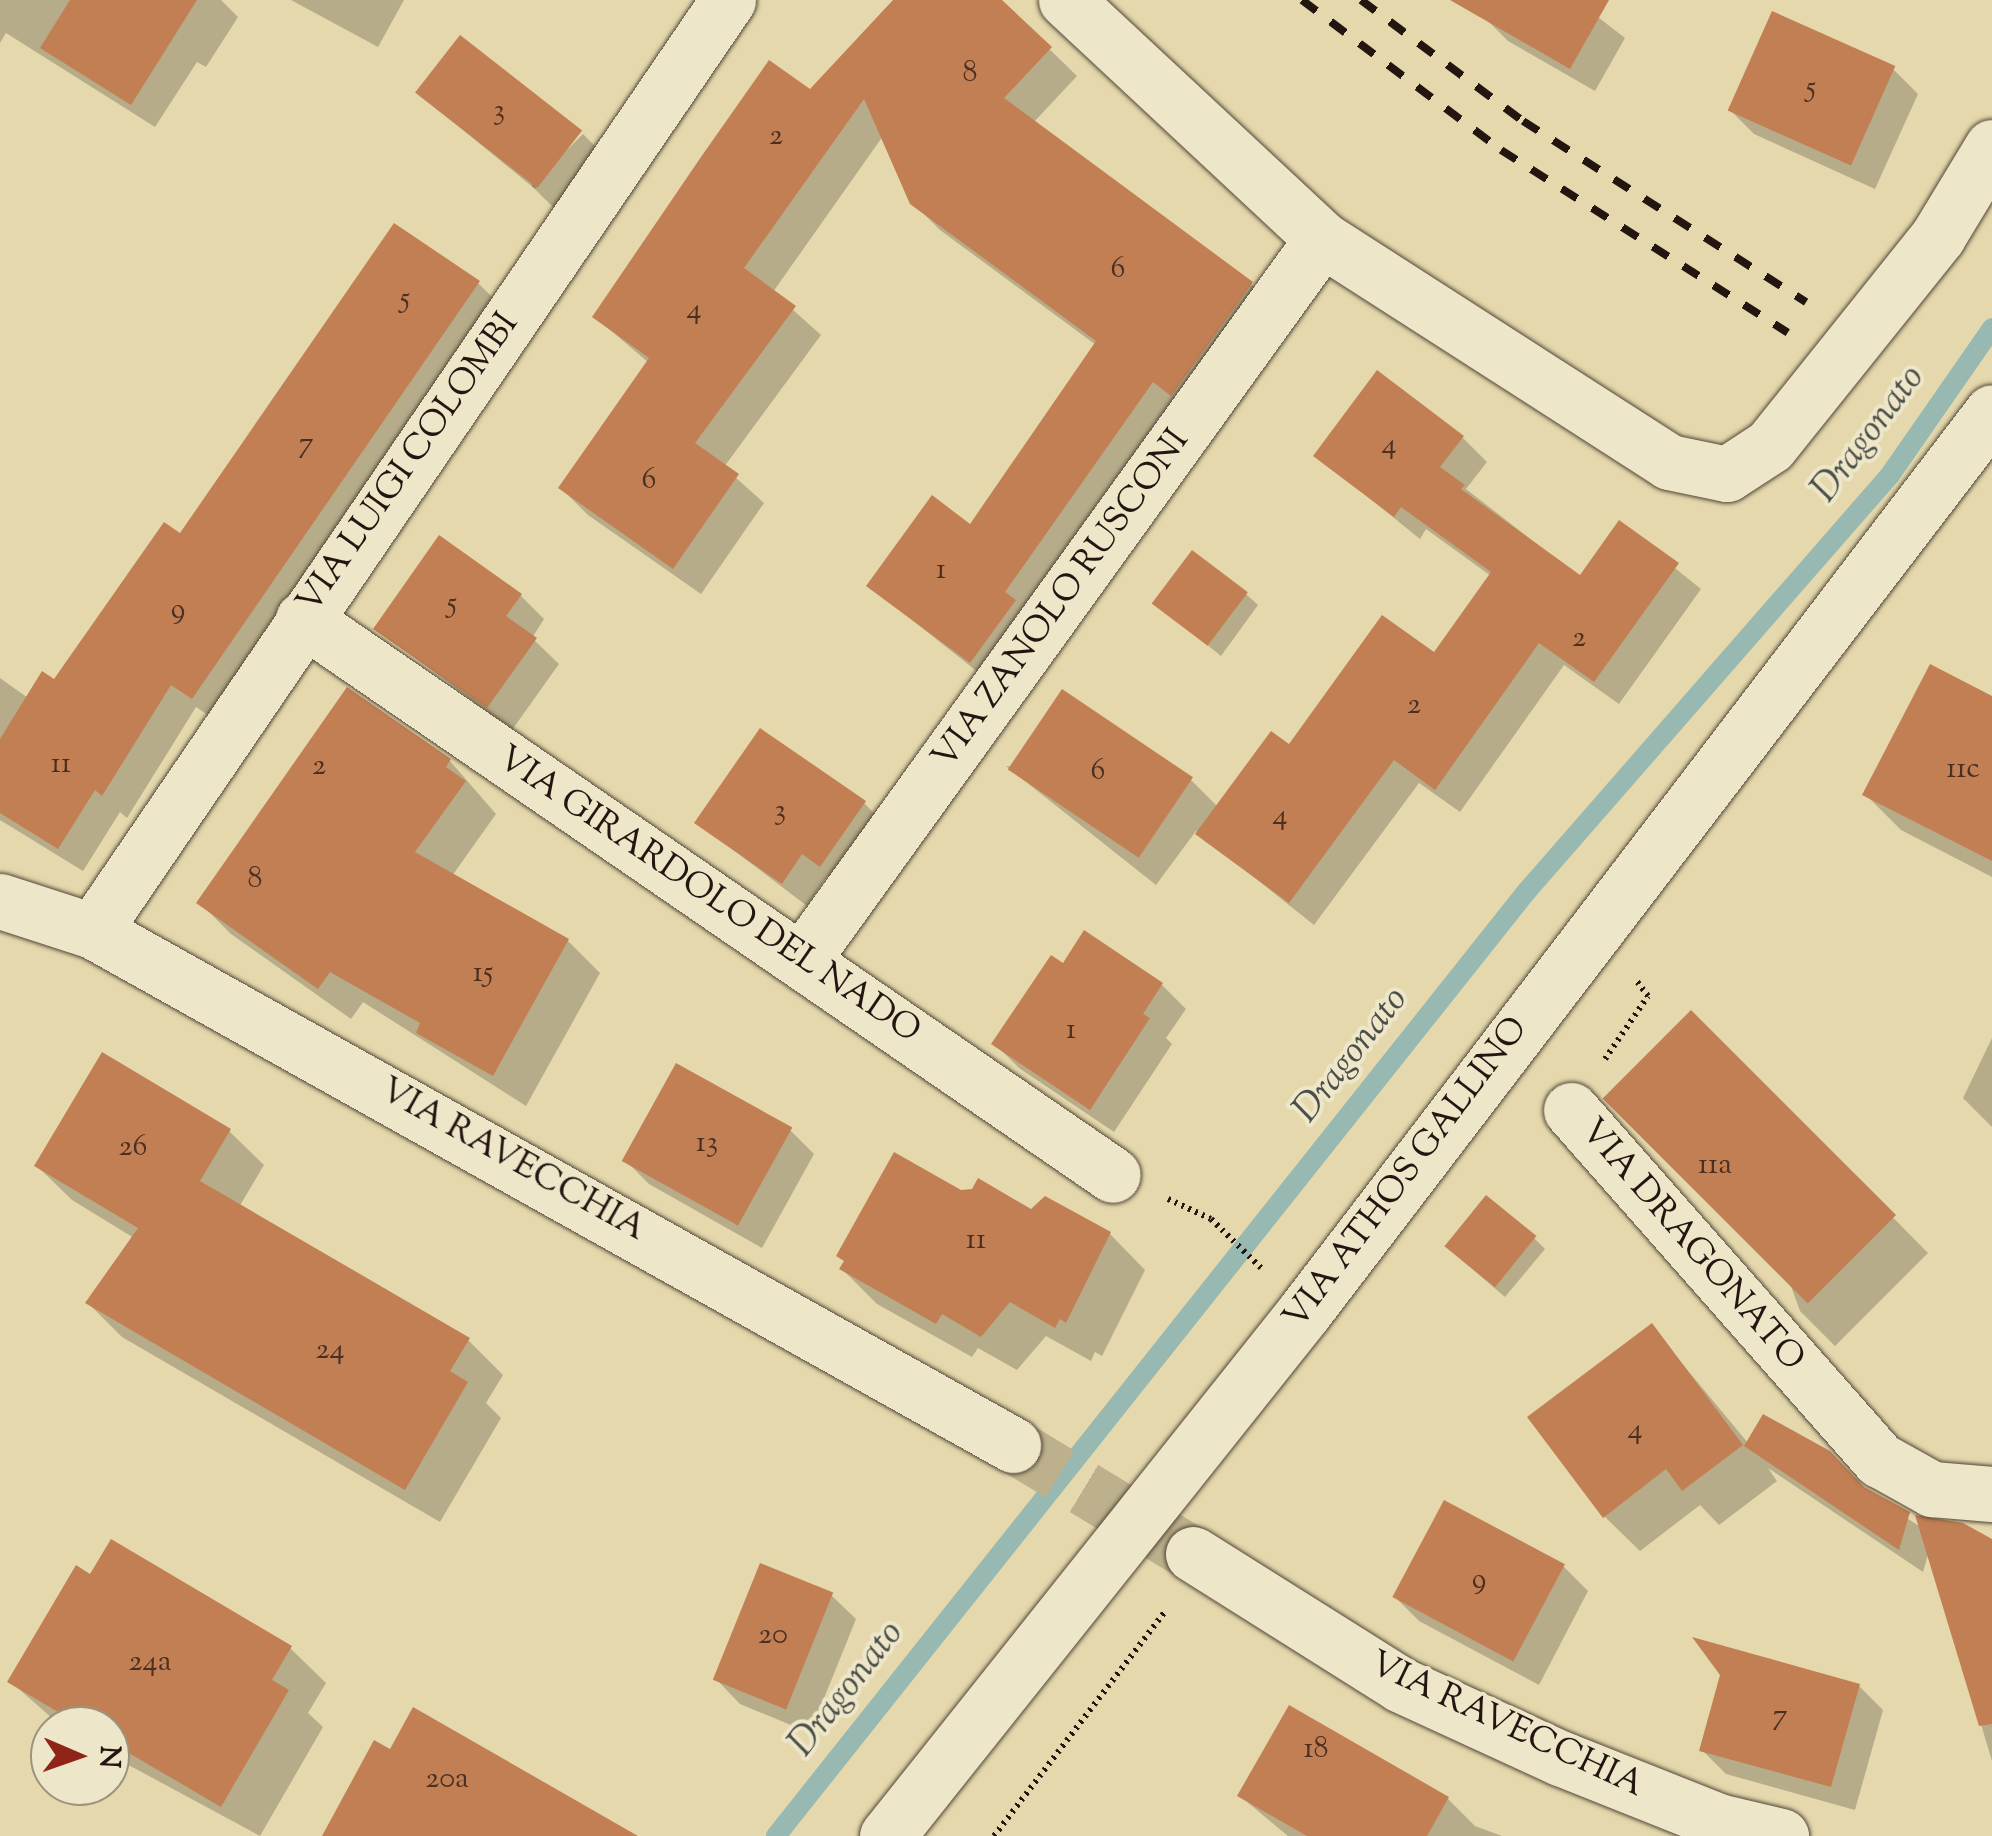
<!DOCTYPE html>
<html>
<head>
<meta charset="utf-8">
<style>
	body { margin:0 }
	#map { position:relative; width:1992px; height:1836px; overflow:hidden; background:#e4d8ac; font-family:"Sorts Mill Goudy",serif }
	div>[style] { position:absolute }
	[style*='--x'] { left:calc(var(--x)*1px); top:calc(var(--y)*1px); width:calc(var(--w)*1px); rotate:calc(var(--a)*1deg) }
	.shadow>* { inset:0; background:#0003; transform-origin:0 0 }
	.stream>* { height:20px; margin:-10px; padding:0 10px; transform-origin:10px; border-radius:10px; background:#98b8b2 }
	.building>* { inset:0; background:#c37f54; transform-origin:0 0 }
	.minor-tunnel>* { height:55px; margin-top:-27.5px; transform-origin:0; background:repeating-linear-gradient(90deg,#bdb18d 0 55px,transparent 0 83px) }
	.path>* { height:6px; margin-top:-3px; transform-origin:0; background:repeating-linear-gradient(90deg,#231611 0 2.5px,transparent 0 7.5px) }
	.roads { filter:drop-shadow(0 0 2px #534638) drop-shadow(0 0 2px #534638) }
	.minor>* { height:55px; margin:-27.5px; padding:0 27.5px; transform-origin:27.5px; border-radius:27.5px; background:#ede6c9 }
	.rail>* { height:8px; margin-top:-4px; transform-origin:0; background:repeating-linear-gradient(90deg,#231611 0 18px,transparent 0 36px) }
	span { translate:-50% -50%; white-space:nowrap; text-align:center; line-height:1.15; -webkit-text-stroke:8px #ede6c9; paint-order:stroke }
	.number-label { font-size:30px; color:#4b3022 }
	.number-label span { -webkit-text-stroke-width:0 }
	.street-label { font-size:35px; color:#231611 }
	.water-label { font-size:38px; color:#4c4f49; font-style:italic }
	.north { position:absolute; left:30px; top:1706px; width:100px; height:100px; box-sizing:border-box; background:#ede6c9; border:2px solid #9c937f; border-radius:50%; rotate:92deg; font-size:28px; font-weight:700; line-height:40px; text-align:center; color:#231611 }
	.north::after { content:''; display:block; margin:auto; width:35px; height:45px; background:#8f2418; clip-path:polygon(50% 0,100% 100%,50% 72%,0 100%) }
</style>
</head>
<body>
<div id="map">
	<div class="shadow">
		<div style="clip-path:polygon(0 0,221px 0,238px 17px,206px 67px,197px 62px,155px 127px,6px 33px,0 43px)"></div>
		<div style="clip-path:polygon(291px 0,404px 0,378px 47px)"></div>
		<div style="clip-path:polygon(897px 0,999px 0,1077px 76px,1033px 123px,1251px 284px,1278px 311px,998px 688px,869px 586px,970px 527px,1096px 345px,940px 230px,912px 202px,883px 136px,773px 292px,821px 335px,724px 467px,764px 503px,701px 594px,588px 515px,561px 488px,649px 363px,595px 317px)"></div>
		<div style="clip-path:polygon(1494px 0,1576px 0,1625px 38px,1595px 91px,1508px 41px,1484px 17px)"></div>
		<div style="clip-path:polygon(1894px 70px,1918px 94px,1875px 189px,1754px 134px,1730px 110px)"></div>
		<div style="clip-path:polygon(418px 93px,579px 131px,535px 189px)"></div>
		<div style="left:583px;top:134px;width:31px;height:73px;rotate:45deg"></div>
		<div style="clip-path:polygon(478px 283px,502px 307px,217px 721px,196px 707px,127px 818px,120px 812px,83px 871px,0 820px,0 678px,28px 698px,55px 682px,181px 537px)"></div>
		<div style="clip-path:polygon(1463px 438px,1487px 462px,1466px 489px,1581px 578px,1620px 524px,1701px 589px,1619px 704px,1564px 665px,1460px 812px,1419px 783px,1314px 925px,1196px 831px,1156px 885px,1006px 766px,1191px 780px,1218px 807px,1290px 747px,1434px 655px,1491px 576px,1426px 529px,1420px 539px,1317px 456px)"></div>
		<div style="clip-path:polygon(1246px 594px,1258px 605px,1221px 656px,1156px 604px)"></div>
		<div style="clip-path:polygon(520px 595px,544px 619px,532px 638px,559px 664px,512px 730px,376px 629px)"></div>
		<div style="clip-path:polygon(1992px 699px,1992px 877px,1901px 830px,1865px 794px)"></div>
		<div style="clip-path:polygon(450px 761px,496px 814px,452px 876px,568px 941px,600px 973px,526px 1106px,363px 1002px,351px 1019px,231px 934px,199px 902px)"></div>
		<div style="clip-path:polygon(864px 803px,888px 827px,845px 889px,827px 876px,807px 906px,698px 823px)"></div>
		<div style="clip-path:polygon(1064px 966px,1162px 985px,1186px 1009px,1166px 1038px,1172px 1044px,1114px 1132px,1019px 1068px,995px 1044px)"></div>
		<div style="clip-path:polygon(1691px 1013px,1928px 1253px,1835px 1346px,1800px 1311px)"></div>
		<div style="clip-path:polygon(1992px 1038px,1992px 1127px,1963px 1098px)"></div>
		<div style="clip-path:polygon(790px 1130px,814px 1154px,762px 1248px,649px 1184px,625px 1160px)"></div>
		<div style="clip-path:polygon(229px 1131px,264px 1165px,239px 1207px,468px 1340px,503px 1375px,486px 1403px,501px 1418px,440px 1522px,122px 1337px,88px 1303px,134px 1238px,72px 1200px,37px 1166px)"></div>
		<div style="clip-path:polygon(961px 1193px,1110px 1234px,1145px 1270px,1102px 1356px,1095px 1352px,1091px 1361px,1046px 1336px,1017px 1370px,978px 1348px,972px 1357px,877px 1304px,842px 1269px)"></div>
		<div style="clip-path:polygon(1534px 1238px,1545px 1249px,1505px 1297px,1458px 1257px)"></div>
		<div style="clip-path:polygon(1651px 1326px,1748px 1443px,1866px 1491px,1922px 1528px,1992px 1543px,1992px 1761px,1929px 1551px,1923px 1572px,1768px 1468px,1777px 1481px,1719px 1525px,1700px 1505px,1640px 1551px,1604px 1516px)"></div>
		<div style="clip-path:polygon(1564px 1567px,1588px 1591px,1539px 1685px,1419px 1621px,1395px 1597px)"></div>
		<div style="clip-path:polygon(91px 1577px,290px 1648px,326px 1683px,308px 1713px,323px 1727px,260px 1836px,110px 1755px,110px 1726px,61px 1726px,11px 1682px)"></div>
		<div style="clip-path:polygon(831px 1595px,856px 1619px,810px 1733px,740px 1704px,716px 1679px)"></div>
		<div style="clip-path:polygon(1859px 1686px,1883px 1710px,1855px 1810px,1726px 1774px,1702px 1750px)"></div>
		<div style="clip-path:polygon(1240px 1796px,1448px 1799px,1475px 1826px,1502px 1836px,1288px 1836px)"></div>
	</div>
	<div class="stream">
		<div style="--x:776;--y:1836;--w:1207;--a:-51.53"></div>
		<div style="--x:1527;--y:891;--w:552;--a:-48.89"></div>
		<div style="--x:1890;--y:475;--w:179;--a:-55.2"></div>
	</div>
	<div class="building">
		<div style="clip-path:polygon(70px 0,197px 0,131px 105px,40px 48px)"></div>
		<div style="clip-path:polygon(893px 0,1002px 0,1052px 47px,1004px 98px,1253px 282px,1171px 396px,1153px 382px,1005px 592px,1016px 600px,970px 663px,866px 586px,932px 495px,970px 524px,1096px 341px,910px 204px,864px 99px,744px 268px,796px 306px,695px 443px,739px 474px,673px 569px,558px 488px,649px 358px,592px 317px,701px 157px,769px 60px,810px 89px)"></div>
		<div style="clip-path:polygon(1450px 0,1609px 0,1570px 69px)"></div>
		<div style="left:1772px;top:11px;width:135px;height:109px;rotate:24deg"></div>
		<div style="left:460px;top:35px;width:155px;height:73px;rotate:38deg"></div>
		<div style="clip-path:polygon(394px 223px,480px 281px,192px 699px,171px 685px,102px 796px,95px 790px,58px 849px,0 813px,0 739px,42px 671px,54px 679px,164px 522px,180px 533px)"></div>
		<div style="clip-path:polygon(1377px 370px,1464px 436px,1440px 467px,1465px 485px,1461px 489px,1580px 575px,1619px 520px,1679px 563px,1594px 682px,1539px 643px,1435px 790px,1394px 760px,1289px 903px,1195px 834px,1271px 731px,1289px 744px,1382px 615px,1434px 652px,1491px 572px,1401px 507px,1394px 517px,1313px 456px)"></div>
		<div style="clip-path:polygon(439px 535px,522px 594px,506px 616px,537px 638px,487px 708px,373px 629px)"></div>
		<div style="left:1192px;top:550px;width:70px;height:67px;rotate:37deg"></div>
		<div style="clip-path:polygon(1930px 664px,1992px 696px,1992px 861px,1862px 795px)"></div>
		<div style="clip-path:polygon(347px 687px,451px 759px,446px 767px,466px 781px,415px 852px,569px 939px,493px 1076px,416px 1033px,420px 1023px,330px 972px,318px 989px,196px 903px)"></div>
		<div style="left:1062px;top:689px;width:158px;height:97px;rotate:34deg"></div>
		<div style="clip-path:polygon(760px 728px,866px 801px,820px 867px,802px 854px,782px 884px,694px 823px)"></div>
		<div style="clip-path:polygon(1084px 930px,1163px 983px,1143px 1014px,1150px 1018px,1090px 1110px,991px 1044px,1051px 955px,1063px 963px)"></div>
		<div style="left:1691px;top:1010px;width:290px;height:125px;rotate:45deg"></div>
		<div style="clip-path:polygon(102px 1052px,231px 1129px,200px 1181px,470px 1338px,450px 1371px,468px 1382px,405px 1490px,85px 1303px,138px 1228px,34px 1166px)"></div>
		<div style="left:676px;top:1063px;width:133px;height:112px;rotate:29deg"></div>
		<div style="clip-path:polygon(894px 1152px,961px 1190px,972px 1189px,978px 1178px,1031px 1209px,1045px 1196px,1111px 1232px,1066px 1323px,1060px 1319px,1055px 1328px,1010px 1302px,981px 1337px,942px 1314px,936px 1324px,839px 1269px,844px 1261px,836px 1256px)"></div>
		<div style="left:1486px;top:1195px;width:65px;height:66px;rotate:39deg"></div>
		<div style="clip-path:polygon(1652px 1323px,1743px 1445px,1682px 1491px,1666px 1469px,1603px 1518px,1527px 1417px)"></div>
		<div style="clip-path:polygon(1763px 1414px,1830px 1451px,1864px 1487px,1910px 1512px,1899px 1550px,1744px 1446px)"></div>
		<div style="left:1444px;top:1500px;width:137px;height:110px;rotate:28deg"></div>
		<div style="clip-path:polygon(1915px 1515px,1963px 1523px,1992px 1539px,1992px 1724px,1979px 1726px)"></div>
		<div style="clip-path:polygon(111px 1539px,292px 1646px,272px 1680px,289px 1690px,221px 1807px,110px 1742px,110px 1726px,82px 1726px,7px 1682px,76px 1565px,90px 1574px)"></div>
		<div style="left:760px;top:1563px;width:79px;height:126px;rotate:22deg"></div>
		<div style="clip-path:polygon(1692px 1637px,1860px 1684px,1831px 1787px,1699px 1751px,1720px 1675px)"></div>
		<div style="clip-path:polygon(1289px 1705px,1449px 1797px,1427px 1836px,1307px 1836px,1237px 1796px)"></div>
		<div style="clip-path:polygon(413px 1707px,638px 1836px,322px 1836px,374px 1740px,390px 1749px)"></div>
	</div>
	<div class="minor-tunnel">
		<div style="--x:1013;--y:1445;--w:210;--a:31.2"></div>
	</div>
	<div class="path">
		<div style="--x:1605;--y:1059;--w:76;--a:-55.7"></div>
		<div style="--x:1648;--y:996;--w:21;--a:-127"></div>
		<div style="--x:1168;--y:1199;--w:47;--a:24.9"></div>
		<div style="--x:1211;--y:1219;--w:70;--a:44.4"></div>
		<div style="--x:994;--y:1836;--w:284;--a:-52.7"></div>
	</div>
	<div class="roads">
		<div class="minor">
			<div style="--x:1066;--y:0;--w:350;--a:43"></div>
			<div style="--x:1322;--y:239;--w:412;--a:32.7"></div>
			<div style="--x:1669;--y:462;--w:59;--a:11.7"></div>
			<div style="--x:1727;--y:474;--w:51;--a:-33.1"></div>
			<div style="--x:1770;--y:446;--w:269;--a:-51.3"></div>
			<div style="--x:1938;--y:236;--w:104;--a:-58.8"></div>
			<div style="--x:303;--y:619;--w:982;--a:34.47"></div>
			<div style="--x:0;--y:901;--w:98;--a:17.9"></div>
			<div style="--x:93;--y:931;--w:1054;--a:29.19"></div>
			<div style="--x:93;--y:931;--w:1127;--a:-55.7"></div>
			<div style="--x:802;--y:960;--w:889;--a:-54.2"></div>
			<div style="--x:1571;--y:1110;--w:467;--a:48.6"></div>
			<div style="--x:1880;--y:1460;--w:60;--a:29.1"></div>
			<div style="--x:1932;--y:1489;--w:60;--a:4.8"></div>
			<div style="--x:1193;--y:1554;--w:246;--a:32.2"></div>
			<div style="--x:1401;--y:1685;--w:175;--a:24.7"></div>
			<div style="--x:1560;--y:1758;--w:170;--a:21.7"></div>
			<div style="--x:1718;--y:1821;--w:65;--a:13.4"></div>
			<div style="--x:887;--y:1836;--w:671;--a:-51.47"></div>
			<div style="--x:1305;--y:1311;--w:1131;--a:-52.61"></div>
		</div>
	</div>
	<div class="rail">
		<div style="--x:1302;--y:0;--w:249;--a:37"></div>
		<div style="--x:1501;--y:150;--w:340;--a:32.5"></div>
		<div style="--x:1361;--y:0;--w:202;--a:36.8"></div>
		<div style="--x:1523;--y:121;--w:336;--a:32.6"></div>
	</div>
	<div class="number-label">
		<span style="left:970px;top:74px">8</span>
		<span style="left:1811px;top:89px">5</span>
		<span style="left:499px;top:112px">3</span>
		<span style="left:776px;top:137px">2</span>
		<span style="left:1118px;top:270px">6</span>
		<span style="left:405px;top:300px">5</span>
		<span style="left:694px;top:311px">4</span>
		<span style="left:306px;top:445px">7</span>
		<span style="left:1389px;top:446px">4</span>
		<span style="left:649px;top:481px">6</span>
		<span style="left:941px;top:571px">1</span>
		<span style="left:452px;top:605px">5</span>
		<span style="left:178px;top:611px">9</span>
		<span style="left:1579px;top:639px">2</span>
		<span style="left:1414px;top:706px">2</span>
		<span style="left:61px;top:765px">11</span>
		<span style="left:319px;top:767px">2</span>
		<span style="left:1963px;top:770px">11c</span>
		<span style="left:1098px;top:772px">6</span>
		<span style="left:780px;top:812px">3</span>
		<span style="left:1280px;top:817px">4</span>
		<span style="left:255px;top:880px">8</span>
		<span style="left:483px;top:974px">15</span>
		<span style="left:1071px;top:1031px">1</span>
		<span style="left:707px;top:1144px">13</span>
		<span style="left:133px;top:1148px">26</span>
		<span style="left:1715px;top:1166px">11a</span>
		<span style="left:976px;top:1241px">11</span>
		<span style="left:330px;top:1351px">24</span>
		<span style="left:1635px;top:1431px">4</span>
		<span style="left:1479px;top:1581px">9</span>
		<span style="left:773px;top:1636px">20</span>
		<span style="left:150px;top:1663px">24a</span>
		<span style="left:1780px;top:1717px">7</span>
		<span style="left:1316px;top:1750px">18</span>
		<span style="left:447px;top:1780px">20a</span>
	</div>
	<div class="street-label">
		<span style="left:409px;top:464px;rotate:-55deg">VIA LUIGI COLOMBI</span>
		<span style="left:1062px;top:600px;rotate:-54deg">VIA ZANOLO RUSCONI</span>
		<span style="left:708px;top:896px;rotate:34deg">VIA GIRARDOLO DEL NADO</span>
		<span style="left:512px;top:1161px;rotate:29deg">VIA RAVECCHIA</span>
		<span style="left:1407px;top:1174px;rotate:-53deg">VIA ATHOS GALLINO</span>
		<span style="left:1691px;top:1246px;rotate:49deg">VIA DRAGONATO</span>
		<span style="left:1506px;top:1726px;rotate:25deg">VIA RAVECCHIA</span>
	</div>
	<div class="water-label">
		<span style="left:1870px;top:435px;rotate:-53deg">Dragonato</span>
		<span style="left:1352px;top:1056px;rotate:-52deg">Dragonato</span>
		<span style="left:848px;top:1690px;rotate:-52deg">Dragonato</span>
	</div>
	<div class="north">N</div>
</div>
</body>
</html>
